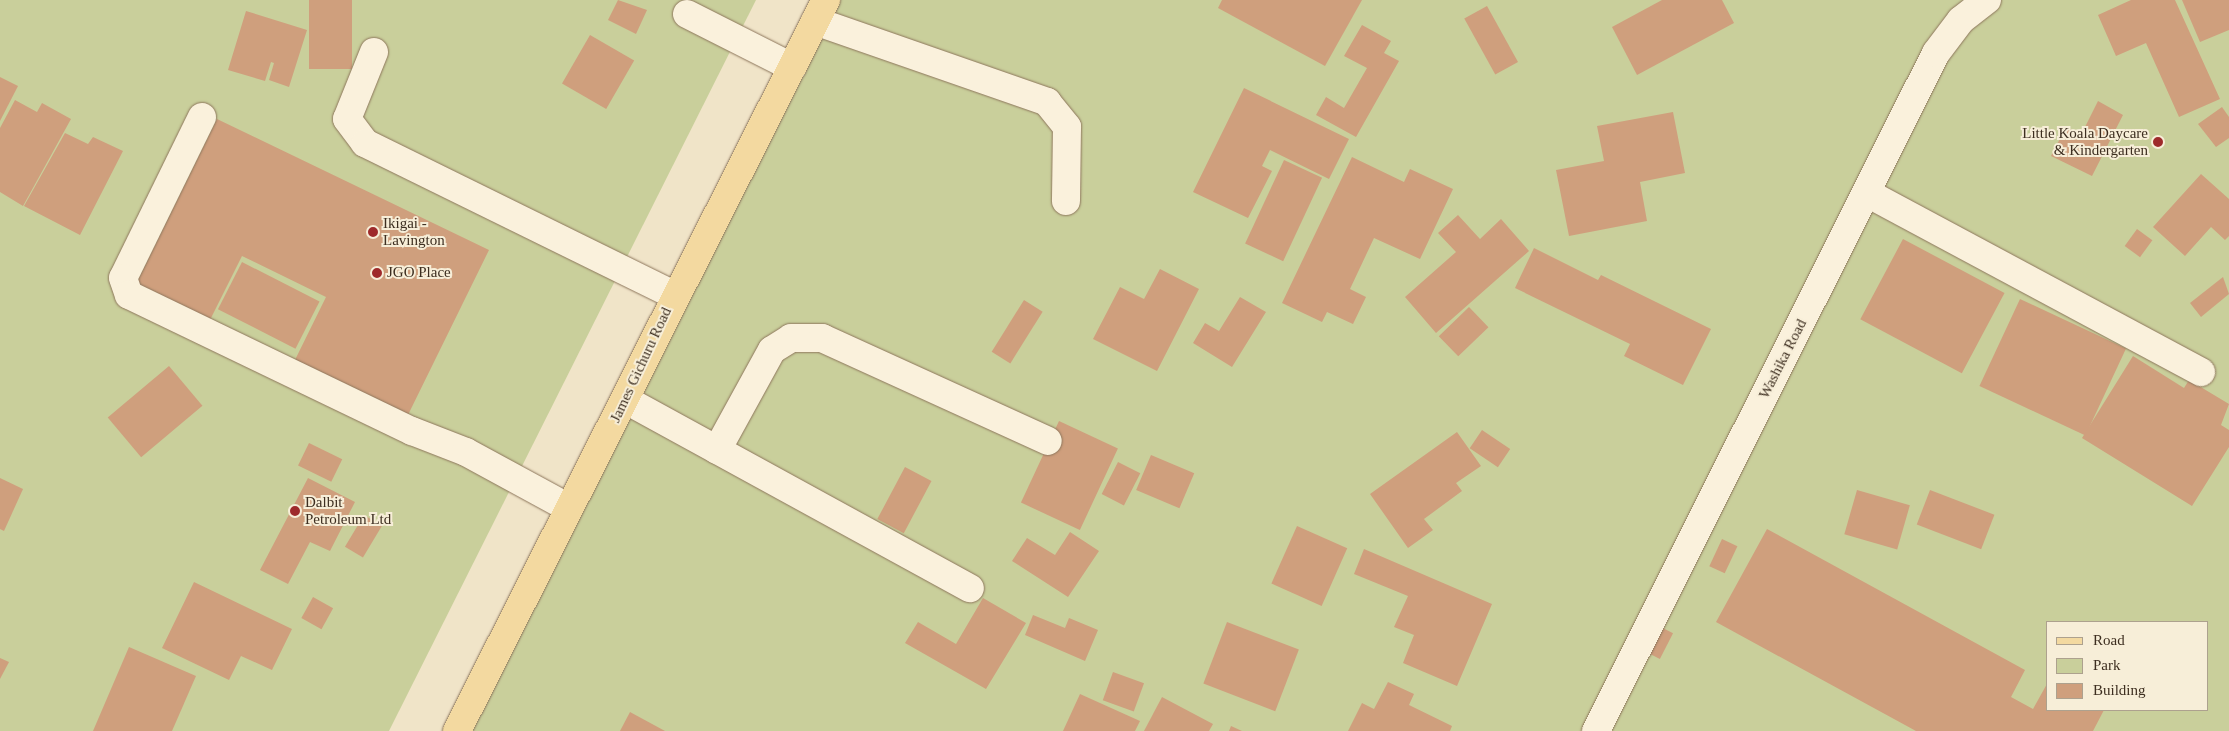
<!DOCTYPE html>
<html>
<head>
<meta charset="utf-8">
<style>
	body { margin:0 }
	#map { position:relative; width:2229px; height:731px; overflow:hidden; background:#f0e4c8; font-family:"Times New Roman",serif }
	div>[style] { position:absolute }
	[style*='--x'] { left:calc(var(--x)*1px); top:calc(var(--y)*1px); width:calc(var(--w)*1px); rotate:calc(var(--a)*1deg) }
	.green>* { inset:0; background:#c9cf9b }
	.building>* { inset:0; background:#cf9f7d; transform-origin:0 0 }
	.roads { filter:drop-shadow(0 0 1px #8d765c) drop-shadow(0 0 1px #8d765c) }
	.minor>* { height:28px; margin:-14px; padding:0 14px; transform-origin:14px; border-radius:14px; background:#faf1dc }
	.major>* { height:28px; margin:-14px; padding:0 14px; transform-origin:14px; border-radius:14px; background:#f3d9a0 }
	.dots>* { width:14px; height:14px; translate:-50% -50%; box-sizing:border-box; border:2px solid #f7eed8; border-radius:50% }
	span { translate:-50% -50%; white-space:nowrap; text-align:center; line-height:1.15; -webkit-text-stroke:4px #f7eed8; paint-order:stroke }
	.poi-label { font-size:15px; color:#3d2e20 }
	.right { translate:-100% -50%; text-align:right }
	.left { translate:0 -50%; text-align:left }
	.street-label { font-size:15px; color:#3d2e20 }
	.legend { position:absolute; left:2046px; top:621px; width:162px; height:90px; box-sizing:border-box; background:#f7eed8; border:1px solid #ada18e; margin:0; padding:6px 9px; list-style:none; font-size:15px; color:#3d2e20 }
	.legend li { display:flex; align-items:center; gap:10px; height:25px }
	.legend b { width:25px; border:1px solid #ada18e }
</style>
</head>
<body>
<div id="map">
	<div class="green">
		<div style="clip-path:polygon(0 0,756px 0,389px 731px,0 731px)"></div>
		<div style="clip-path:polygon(evenodd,822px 0,2229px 0,2229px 731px,450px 731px,822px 0,2048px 622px,2208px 622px,2208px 710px,2048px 710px,2048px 622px)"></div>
	</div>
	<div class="building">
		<div style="left:309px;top:0;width:43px;height:69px"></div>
		<div style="clip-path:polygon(618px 0,647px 10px,636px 34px,608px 20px)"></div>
		<div style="clip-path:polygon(1222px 0,1362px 0,1325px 66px,1218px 8px)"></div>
		<div style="clip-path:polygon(1662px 0,1722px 0,1734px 23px,1637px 75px,1612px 27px)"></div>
		<div style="clip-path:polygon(2131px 0,2175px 0,2220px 99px,2179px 117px,2146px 43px,2116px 56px,2098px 15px)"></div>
		<div style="clip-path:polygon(2182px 0,2229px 0,2229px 30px,2200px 42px)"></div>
		<div style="left:1487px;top:6px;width:64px;height:26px;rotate:61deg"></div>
		<div style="clip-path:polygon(246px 11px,307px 30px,289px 87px,269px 80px,274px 63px,271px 62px,265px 81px,228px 70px)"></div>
		<div style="clip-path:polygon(1362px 25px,1391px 41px,1384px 53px,1399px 61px,1356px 137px,1316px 115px,1326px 97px,1344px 108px,1367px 68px,1344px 56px)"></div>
		<div style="left:590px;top:35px;width:51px;height:56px;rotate:30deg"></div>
		<div style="clip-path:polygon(0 77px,18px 86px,0 121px)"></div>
		<div style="clip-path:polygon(1244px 88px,1349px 139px,1329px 179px,1270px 150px,1262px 166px,1272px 171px,1248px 218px,1193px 192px)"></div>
		<div style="clip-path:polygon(15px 100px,37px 112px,42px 103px,71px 119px,23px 206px,0 192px,0 128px)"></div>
		<div style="clip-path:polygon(2098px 101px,2123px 115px,2092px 176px,2051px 156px,2066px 127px,2081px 135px)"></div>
		<div style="clip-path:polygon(2222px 107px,2229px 117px,2229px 138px,2216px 147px,2198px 124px)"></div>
		<div style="clip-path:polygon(1673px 112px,1685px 173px,1640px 182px,1647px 221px,1569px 236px,1556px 170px,1604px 161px,1597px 126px)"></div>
		<div style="clip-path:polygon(217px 119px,489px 250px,406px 419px,293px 364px,326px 297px,242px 256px,208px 324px,134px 288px)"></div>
		<div style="clip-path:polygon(65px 133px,88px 144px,93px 137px,123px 151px,80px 235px,24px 206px)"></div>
		<div style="clip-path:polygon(1352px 157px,1404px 182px,1410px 169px,1453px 189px,1420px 259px,1374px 238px,1350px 289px,1366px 297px,1353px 324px,1327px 312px,1322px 322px,1282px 303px)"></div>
		<div style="left:1284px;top:160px;width:42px;height:92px;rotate:25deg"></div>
		<div style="clip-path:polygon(2201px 174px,2229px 199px,2229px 236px,2225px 240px,2211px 227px,2185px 256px,2153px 227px)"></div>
		<div style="clip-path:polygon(1458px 215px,1480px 239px,1501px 219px,1529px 251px,1436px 333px,1405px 297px,1456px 252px,1438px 233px)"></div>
		<div style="left:2137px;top:229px;width:19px;height:21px;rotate:36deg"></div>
		<div style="left:1903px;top:239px;width:115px;height:91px;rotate:28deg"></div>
		<div style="clip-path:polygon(1534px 248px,1598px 280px,1601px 275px,1711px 329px,1683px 385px,1624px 356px,1630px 344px,1515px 288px)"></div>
		<div style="left:242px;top:262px;width:87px;height:53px;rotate:27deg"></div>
		<div style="clip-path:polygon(1160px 269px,1199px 289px,1157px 371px,1093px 339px,1120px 287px,1144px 299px)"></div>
		<div style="clip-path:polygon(2223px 277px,2229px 294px,2201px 317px,2190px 303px)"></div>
		<div style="clip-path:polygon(1240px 297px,1266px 312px,1232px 367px,1193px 343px,1205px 323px,1219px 331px)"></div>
		<div style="left:2020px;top:299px;width:117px;height:96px;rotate:25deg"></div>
		<div style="left:1024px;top:300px;width:22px;height:61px;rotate:32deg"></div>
		<div style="left:1469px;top:307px;width:28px;height:42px;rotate:46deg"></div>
		<div style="clip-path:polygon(2133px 356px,2184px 388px,2189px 380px,2229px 404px,2221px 425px,2229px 430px,2229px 447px,2192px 506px,2082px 438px)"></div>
		<div style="left:169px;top:366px;width:52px;height:80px;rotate:50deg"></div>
		<div style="left:1059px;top:421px;width:65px;height:90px;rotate:25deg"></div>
		<div style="left:1482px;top:430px;width:34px;height:22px;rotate:34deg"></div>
		<div style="clip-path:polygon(1457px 432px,1481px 466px,1456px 483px,1462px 491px,1424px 519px,1433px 530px,1408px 548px,1370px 494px)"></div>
		<div style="left:309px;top:443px;width:37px;height:25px;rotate:26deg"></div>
		<div style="left:1151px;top:455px;width:47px;height:38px;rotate:23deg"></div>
		<div style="left:1118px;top:462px;width:25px;height:36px;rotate:27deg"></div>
		<div style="left:905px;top:467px;width:30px;height:59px;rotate:28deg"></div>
		<div style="clip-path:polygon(0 478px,23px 489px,4px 531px,0 529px)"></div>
		<div style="clip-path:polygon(308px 478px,355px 502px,330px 551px,310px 542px,288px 584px,260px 570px)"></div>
		<div style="left:1857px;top:490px;width:55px;height:46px;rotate:16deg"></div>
		<div style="left:1930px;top:490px;width:69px;height:37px;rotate:21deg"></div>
		<div style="left:364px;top:515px;width:21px;height:37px;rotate:31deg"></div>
		<div style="left:1297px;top:526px;width:55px;height:63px;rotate:24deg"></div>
		<div style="clip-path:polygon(1767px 529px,2025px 670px,2011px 697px,2033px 709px,2048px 682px,2048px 710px,2104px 710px,2093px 731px,1916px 731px,1716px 622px)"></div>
		<div style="clip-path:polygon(1070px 532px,1099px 551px,1068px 597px,1012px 561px,1027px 538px,1055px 555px)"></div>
		<div style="left:1722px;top:539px;width:17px;height:30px;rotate:25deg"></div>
		<div style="clip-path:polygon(1364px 549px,1492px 604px,1457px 686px,1403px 663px,1414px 635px,1394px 627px,1408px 596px,1354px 574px)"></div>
		<div style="clip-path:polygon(194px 582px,292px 629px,272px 670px,241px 656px,229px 680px,162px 648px)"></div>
		<div style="left:313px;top:597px;width:23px;height:24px;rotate:29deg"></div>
		<div style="clip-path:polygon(983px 598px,1026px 623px,986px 689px,905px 643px,918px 622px,956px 644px)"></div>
		<div style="clip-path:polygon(1033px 615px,1065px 628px,1069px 618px,1098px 630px,1085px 661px,1025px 635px)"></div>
		<div style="left:1227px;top:622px;width:77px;height:66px;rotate:21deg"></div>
		<div style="left:1657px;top:625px;width:18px;height:29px;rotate:27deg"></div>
		<div style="clip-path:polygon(129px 647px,196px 676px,172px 731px,93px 731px)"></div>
		<div style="clip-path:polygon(0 658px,9px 662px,0 679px)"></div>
		<div style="left:1113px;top:672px;width:33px;height:30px;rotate:20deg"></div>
		<div style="clip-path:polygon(1388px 682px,1414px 694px,1409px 705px,1452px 726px,1450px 731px,1348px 731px,1362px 703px,1374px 709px)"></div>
		<div style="clip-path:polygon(1080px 694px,1140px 721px,1135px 731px,1063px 731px)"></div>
		<div style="clip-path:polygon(1162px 697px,1213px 724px,1209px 731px,1144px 731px)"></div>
		<div style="clip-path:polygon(630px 712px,665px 731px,620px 731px)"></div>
		<div style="clip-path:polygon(1231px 726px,1242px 731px,1229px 731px)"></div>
	</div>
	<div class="roads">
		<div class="minor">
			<div style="--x:687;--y:14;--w:118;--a:26.8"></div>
			<div style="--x:815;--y:21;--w:246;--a:19.2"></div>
			<div style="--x:1047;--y:102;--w:32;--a:51"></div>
			<div style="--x:1067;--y:127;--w:74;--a:90.8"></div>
			<div style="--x:374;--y:52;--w:72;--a:111.9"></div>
			<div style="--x:347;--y:119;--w:30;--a:53"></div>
			<div style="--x:365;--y:143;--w:344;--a:26.2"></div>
			<div style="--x:202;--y:117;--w:179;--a:116.1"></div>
			<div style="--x:123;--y:278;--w:18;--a:71"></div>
			<div style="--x:129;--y:295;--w:314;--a:25.7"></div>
			<div style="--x:412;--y:431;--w:58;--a:21.3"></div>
			<div style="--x:466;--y:452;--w:117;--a:28.5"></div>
			<div style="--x:1867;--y:193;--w:379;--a:28.2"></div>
			<div style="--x:626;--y:400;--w:392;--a:28.7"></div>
			<div style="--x:717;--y:450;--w:114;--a:-61.2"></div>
			<div style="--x:772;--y:350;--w:22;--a:-32"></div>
			<div style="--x:791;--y:338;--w:31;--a:0"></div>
			<div style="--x:822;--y:338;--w:248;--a:24.5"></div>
			<div style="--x:1596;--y:731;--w:758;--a:-63.37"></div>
			<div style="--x:1936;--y:53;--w:41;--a:-52.9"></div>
			<div style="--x:1961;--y:20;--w:33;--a:-38"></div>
		</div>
		<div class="major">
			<div style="--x:457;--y:731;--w:819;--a:-63.22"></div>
		</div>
	</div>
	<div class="dots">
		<div style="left:2158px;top:142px;background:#9e2a2b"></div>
		<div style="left:373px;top:232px;background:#9e2a2b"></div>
		<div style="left:377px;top:273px;background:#9e2a2b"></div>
		<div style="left:295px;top:511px;background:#9e2a2b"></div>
	</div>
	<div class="poi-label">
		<span class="right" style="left:2148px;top:142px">Little Koala Daycare<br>&amp; Kindergarten</span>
		<span class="left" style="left:383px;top:232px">Ikigai -<br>Lavington</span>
		<span class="left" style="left:387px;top:273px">JGO Place</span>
		<span class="left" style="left:305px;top:511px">Dalbit<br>Petroleum Ltd</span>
	</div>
	<div class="street-label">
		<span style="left:1783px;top:359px;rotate:-63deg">Washika Road</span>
		<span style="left:641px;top:365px;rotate:-65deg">James Gichuru Road</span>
	</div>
	<ul class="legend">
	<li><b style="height:6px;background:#f3d9a0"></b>Road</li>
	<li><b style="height:14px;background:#c9cf9b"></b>Park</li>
	<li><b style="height:14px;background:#cf9f7d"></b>Building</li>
	</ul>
</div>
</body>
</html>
